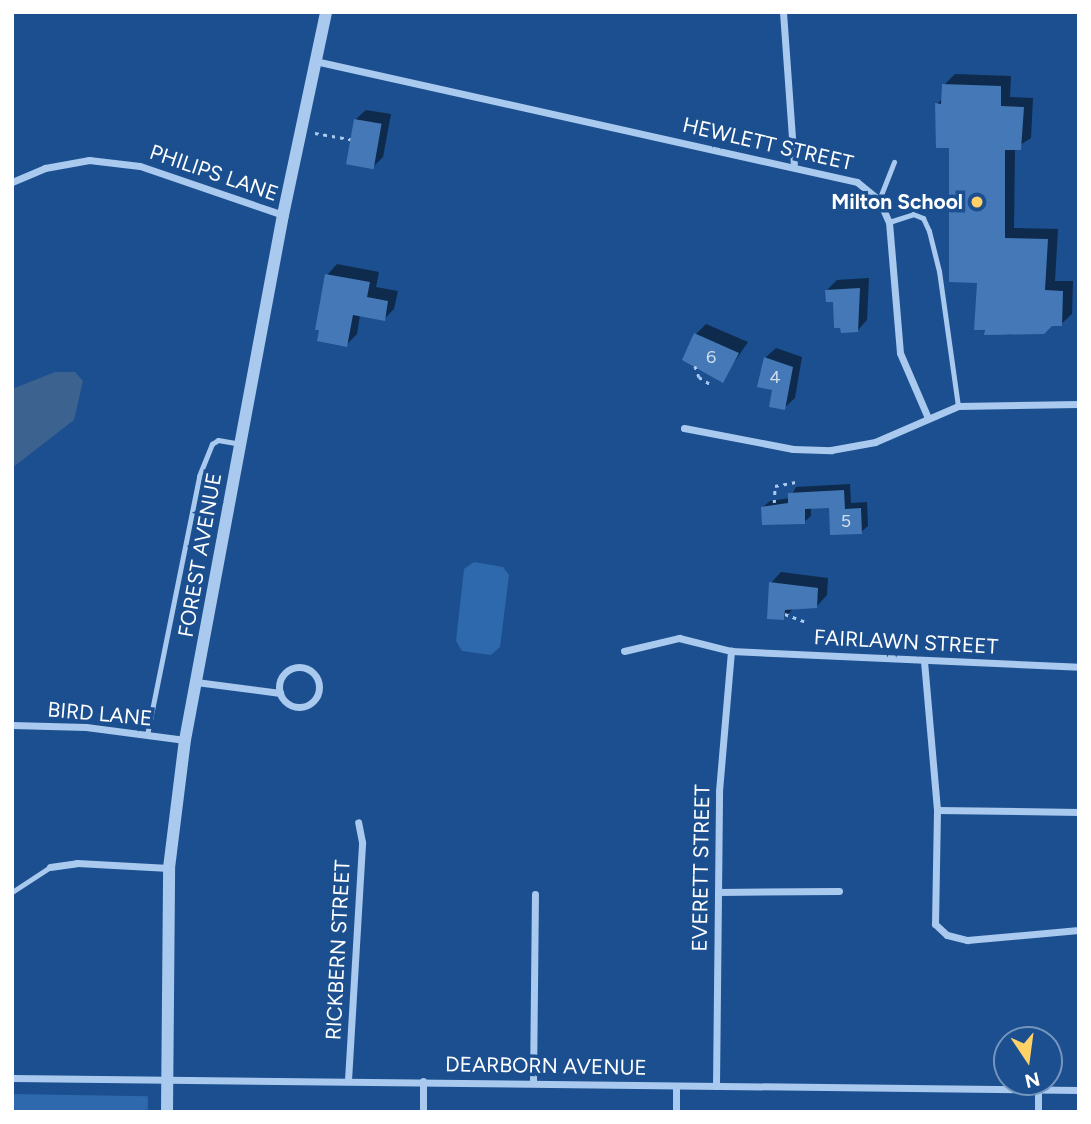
<!DOCTYPE html>
<html>
<head>
<meta charset="utf-8">
<style>
	body { margin:0 }
	#map { position:relative; width:1091px; height:1124px; overflow:hidden; background:#1b4f8f; font-family:Figtree,sans-serif }
	div>[style] { position:absolute }
	[style*='--x'] { left:calc(var(--x)*1px); top:calc(var(--y)*1px); width:calc(var(--w)*1px); rotate:calc(var(--a)*1deg) }
	.green>* { inset:0; background:#2e69ad; transform-origin:0 0 }
	.water>* { inset:0; background:#3c6290 }
	.shadow>* { inset:0; background:#0007 }
	.building>* { inset:0; background:#4478b7; transform-origin:0 0 }
	.path>* { height:2.5px; margin-top:-1.25px; transform-origin:0; background:repeating-linear-gradient(90deg,#a9c9ee 0 3.5px,transparent 0 8.5px) }
	.service>* { height:5px; margin:-2.5px; padding:0 2.5px; transform-origin:2.5px; border-radius:2.5px; background:#a9c9ee }
	.minor>* { height:7px; margin:-3.5px; padding:0 3.5px; transform-origin:3.5px; border-radius:3.5px; background:#a9c9ee }
	.minor>.ring { margin:-3.5px; padding:0; box-sizing:content-box; background:none; border:7px solid #a9c9ee; border-radius:50% }
	.tertiary>* { height:12px; margin:-6px; padding:0 6px; transform-origin:6px; border-radius:6px; background:#a9c9ee }
	.dots>* { width:19px; height:19px; translate:-50% -50%; box-sizing:border-box; border:4px solid #1b4f8f; border-radius:50% }
	span { translate:-50% -50%; white-space:nowrap; text-align:center; line-height:1.15; -webkit-text-stroke:7px #1b4f8f; paint-order:stroke }
	.number-label { font-size:18px; color:#d0dded }
	.number-label span { -webkit-text-stroke-width:0 }
	.street-label { font-size:21px; color:#fff }
	.poi-label { font-size:21px; color:#fff; font-weight:700 }
	.right { translate:-100% -50%; text-align:right }
	.frame { position:absolute; inset:0; border:14px solid #fff; pointer-events:none }
	.north { position:absolute; left:993px; top:1026px; width:70px; height:70px; box-sizing:border-box; background:#1b4f8f; border:2px solid #7695bc; border-radius:50%; rotate:167deg; font-size:19px; font-weight:700; line-height:28px; text-align:center; color:#fff }
	.north::after { content:''; display:block; margin:auto; width:24px; height:32px; background:#ffd166; clip-path:polygon(50% 0,100% 100%,50% 72%,0 100%) }
</style>
</head>
<body>
<div id="map">
	<div class="green">
		<div style="clip-path:polygon(474px 562px,503px 567px,509px 575px,500px 647px,491px 655px,462px 651px,456px 641px,464px 569px)"></div>
		<div style="left:12px;top:1094px;width:136px;height:18px;rotate:1deg"></div>
	</div>
	<div class="water">
		<div style="clip-path:polygon(55px 372px,75px 372px,83px 381px,74px 420px,12px 468px,12px 389px)"></div>
	</div>
	<div class="shadow">
		<div style="clip-path:polygon(955px 74px,1011px 76px,1010px 97px,1033px 98px,1031px 138px,1015px 148px,1014px 228px,1058px 229px,1055px 281px,1073px 281px,1072px 314px,1061px 324px,1010px 335px,976px 329px,979px 281px,951px 146px,937px 104px,943px 98px,944px 85px)"></div>
		<div style="clip-path:polygon(366px 110px,391px 114px,383px 157px,372px 168px,355px 120px)"></div>
		<div style="clip-path:polygon(337px 264px,379px 272px,376px 287px,398px 291px,394px 309px,384px 319px,360px 315px,357px 334px,346px 345px,327px 275px)"></div>
		<div style="clip-path:polygon(869px 278px,867px 320px,857px 331px,827px 290px,837px 280px)"></div>
		<div style="clip-path:polygon(706px 324px,748px 342px,722px 380px,696px 334px)"></div>
		<div style="clip-path:polygon(776px 348px,802px 357px,795px 398px,784px 408px,765px 358px)"></div>
		<div style="clip-path:polygon(850px 484px,851px 503px,867px 502px,868px 526px,861px 532px,831px 506px,811px 507px,811px 516px,804px 522px,763px 507px,770px 501px,790px 498px,796px 487px)"></div>
		<div style="clip-path:polygon(781px 572px,828px 578px,827px 595px,817px 606px,794px 608px,784px 618px,771px 583px)"></div>
	</div>
	<div class="building">
		<div style="clip-path:polygon(942px 84px,1001px 86px,1001px 106px,1024px 107px,1021px 150px,1005px 150px,1005px 238px,1048px 239px,1045px 290px,1063px 291px,1062px 326px,1052px 326px,1044px 334px,984px 335px,985px 330px,974px 330px,977px 283px,949px 282px,949px 148px,936px 148px,935px 103px,941px 104px)"></div>
		<div style="left:354px;top:119px;width:28px;height:46px;rotate:10deg"></div>
		<div style="clip-path:polygon(325px 274px,370px 282px,367px 297px,388px 301px,385px 321px,353px 315px,347px 347px,317px 341px,319px 330px,315px 330px)"></div>
		<div style="clip-path:polygon(860px 288px,858px 332px,841px 333px,840px 328px,834px 328px,833px 302px,826px 302px,825px 290px)"></div>
		<div style="clip-path:polygon(694px 333px,739px 353px,723px 383px,682px 360px)"></div>
		<div style="clip-path:polygon(764px 357px,793px 367px,785px 410px,769px 407px,772px 390px,757px 387px)"></div>
		<div style="clip-path:polygon(844px 490px,845px 509px,861px 508px,862px 534px,830px 535px,829px 508px,805px 509px,805px 524px,762px 525px,761px 507px,788px 503px,788px 493px)"></div>
		<div style="clip-path:polygon(769px 582px,818px 588px,817px 608px,785px 610px,784px 620px,767px 619px)"></div>
	</div>
	<div class="path">
		<div style="--x:315;--y:133;--w:36;--a:10"></div>
		<div style="--x:695;--y:366;--w:12;--a:70"></div>
		<div style="--x:699;--y:377;--w:15;--a:32"></div>
		<div style="--x:774;--y:503;--w:17;--a:-87"></div>
		<div style="--x:775;--y:486;--w:21;--a:-11"></div>
		<div style="--x:785;--y:614;--w:22;--a:21"></div>
	</div>
	<div class="service">
		<div style="--x:879;--y:200;--w:41;--a:-68.5"></div>
		<div style="--x:889;--y:222;--w:25;--a:-18"></div>
		<div style="--x:913;--y:214;--w:11;--a:22"></div>
		<div style="--x:923;--y:218;--w:14;--a:65"></div>
		<div style="--x:929;--y:231;--w:41;--a:76"></div>
		<div style="--x:939;--y:271;--w:136;--a:82"></div>
		<div style="--x:147;--y:735;--w:264;--a:-78.6"></div>
		<div style="--x:199;--y:476;--w:35;--a:-68"></div>
		<div style="--x:212;--y:444;--w:7;--a:-34"></div>
		<div style="--x:218;--y:440;--w:22;--a:10"></div>
		<div style="--x:12;--y:892;--w:45;--a:-33.3"></div>
	</div>
	<div class="minor">
		<div style="--x:783;--y:12;--w:152;--a:85.9"></div>
		<div style="--x:315;--y:61;--w:555;--a:12.58"></div>
		<div style="--x:857;--y:182;--w:28;--a:39"></div>
		<div style="--x:879;--y:200;--w:24;--a:66"></div>
		<div style="--x:889;--y:222;--w:131;--a:85.2"></div>
		<div style="--x:900;--y:353;--w:71;--a:66.7"></div>
		<div style="--x:12;--y:182;--w:36;--a:-23"></div>
		<div style="--x:45;--y:168;--w:45;--a:-10.3"></div>
		<div style="--x:89;--y:160;--w:51;--a:6.7"></div>
		<div style="--x:140;--y:166;--w:151;--a:18.9"></div>
		<div style="--x:684;--y:428;--w:111;--a:10.9"></div>
		<div style="--x:793;--y:449;--w:38;--a:2"></div>
		<div style="--x:831;--y:450;--w:45;--a:-10.3"></div>
		<div style="--x:875;--y:442;--w:90;--a:-23.4"></div>
		<div style="--x:958;--y:406;--w:121;--a:-0.9"></div>
		<div style="--x:624;--y:651;--w:57;--a:-13.3"></div>
		<div style="--x:679;--y:638;--w:54;--a:14"></div>
		<div style="--x:731;--y:651;--w:348;--a:2.6"></div>
		<div style="--x:924;--y:661;--w:150;--a:85"></div>
		<div style="--x:937;--y:810;--w:114;--a:91"></div>
		<div style="--x:935;--y:924;--w:16;--a:43"></div>
		<div style="--x:947;--y:935;--w:21;--a:14"></div>
		<div style="--x:967;--y:940;--w:112;--a:-5.1"></div>
		<div class="ring" style="left:279px;top:667px;width:33px;height:33px"></div>
		<div style="--x:196;--y:682;--w:85;--a:7.5"></div>
		<div style="--x:12;--y:725;--w:74;--a:1.5"></div>
		<div style="--x:86;--y:727;--w:100;--a:7.5"></div>
		<div style="--x:937;--y:810;--w:142;--a:0.8"></div>
		<div style="--x:50;--y:867;--w:27;--a:-8"></div>
		<div style="--x:77;--y:863;--w:92;--a:3.1"></div>
		<div style="--x:718;--y:892;--w:121;--a:-0.5"></div>
		<div style="--x:12;--y:1078;--w:1067;--a:0.64"></div>
		<div style="--x:348;--y:1080;--w:238;--a:-86.6"></div>
		<div style="--x:362;--y:842;--w:20;--a:-101"></div>
		<div style="--x:423;--y:1081;--w:31;--a:90"></div>
		<div style="--x:533;--y:1083;--w:189;--a:-89.4"></div>
		<div style="--x:716;--y:1086;--w:295;--a:-89.4"></div>
		<div style="--x:719;--y:791;--w:141;--a:-85.1"></div>
		<div style="--x:1038;--y:1091;--w:21;--a:90"></div>
		<div style="--x:676;--y:1112;--w:26;--a:-90"></div>
	</div>
	<div class="tertiary">
		<div style="--x:167;--y:1112;--w:244;--a:-89.5"></div>
		<div style="--x:169;--y:868;--w:129;--a:-82.9"></div>
		<div style="--x:185;--y:740;--w:534;--a:-79.43"></div>
		<div style="--x:283;--y:215;--w:208;--a:-78"></div>
	</div>
	<div class="dots">
		<div style="left:977px;top:202px;background:#ffd166"></div>
	</div>
	<div class="number-label">
		<span style="left:711px;top:357px">6</span>
		<span style="left:775px;top:377px">4</span>
		<span style="left:846px;top:521px">5</span>
	</div>
	<div class="street-label">
		<span style="left:768px;top:144px;rotate:13deg">HEWLETT STREET</span>
		<span style="left:214px;top:173px;rotate:19deg">PHILIPS LANE</span>
		<span style="left:200px;top:555px;rotate:-80deg">FOREST AVENUE</span>
		<span style="left:906px;top:642px;rotate:3deg">FAIRLAWN STREET</span>
		<span style="left:100px;top:714px;rotate:5deg">BIRD LANE</span>
		<span style="left:701px;top:868px;rotate:-89deg">EVERETT STREET</span>
		<span style="left:338px;top:950px;rotate:-87deg">RICKBERN STREET</span>
		<span style="left:546px;top:1066px;rotate:1deg">DEARBORN AVENUE</span>
	</div>
	<div class="poi-label">
		<span class="right" style="left:963px;top:202px">Milton School</span>
	</div>
	<div class="frame"></div>
	<div class="north">N</div>
</div>
</body>
</html>
